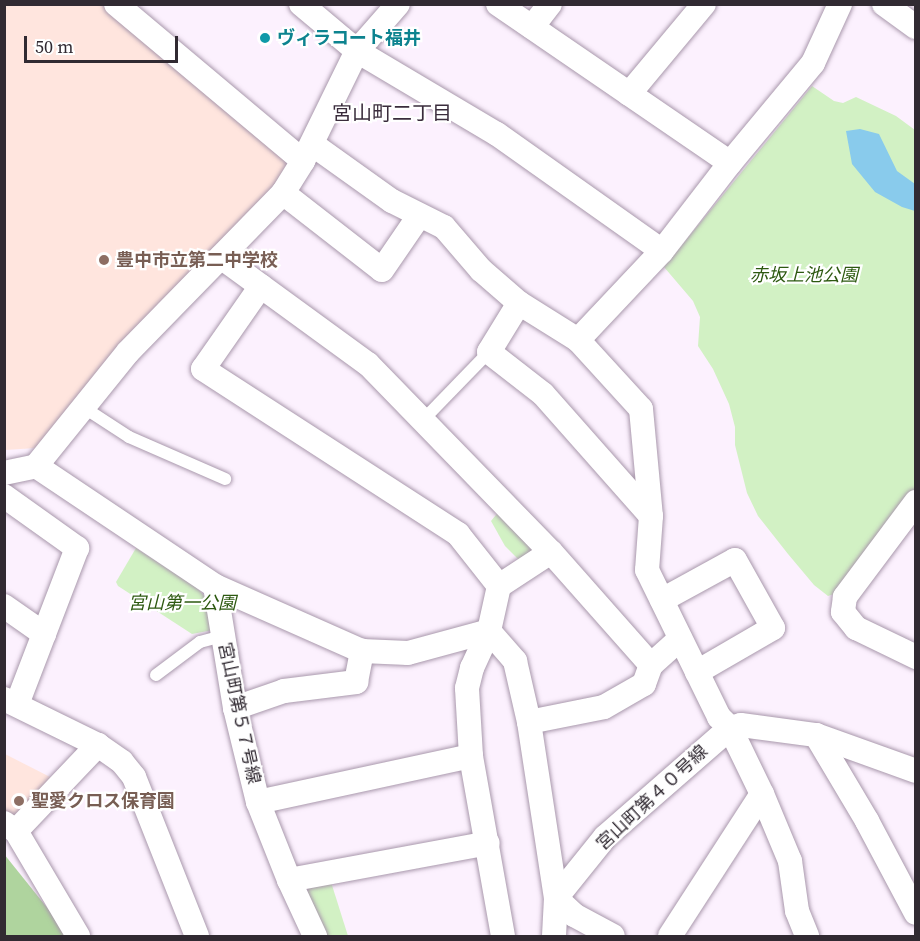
<!DOCTYPE html>
<html>
<head>
<meta charset="utf-8">
<style>
	body { margin:0 }
	#map { position:relative; width:920px; height:941px; overflow:hidden; background:#fcf1fe; font-family:"Source Serif 4","Noto Sans JP",serif }
	div>[style] { position:absolute }
	[style*='--x'] { left:calc(var(--x)*1px); top:calc(var(--y)*1px); width:calc(var(--w)*1px); rotate:calc(var(--a)*1deg) }
	.education>* { inset:0; background:#ffe5de }
	.green>* { inset:0; background:#d2f1c4 }
	.forest>* { inset:0; background:#afd49e }
	.water>* { inset:0; background:#89cbec }
	.roads { filter:drop-shadow(0 0 2px #a998ac) drop-shadow(0 0 2px #a998ac) }
	.service>* { height:12px; margin:-6px; padding:0 6px; transform-origin:6px; border-radius:6px; background:#fff }
	.minor>* { height:24px; margin:-12px; padding:0 12px; transform-origin:12px; border-radius:12px; background:#fff }
	.dots>* { width:16px; height:16px; translate:-50% -50%; box-sizing:border-box; border:3px solid #fff; border-radius:50% }
	span { translate:-50% -50%; white-space:nowrap; text-align:center; line-height:1.15; -webkit-text-stroke:4.5px #fff; paint-order:stroke }
	.culture-label { font-size:18px; color:#0d838f; font-weight:700 }
	.left { translate:0 -50%; text-align:left }
	.education-label { font-size:18px; color:#785e54; font-weight:700 }
	.park-label { font-size:18px; color:#2d5910; font-style:italic }
	.street-label { font-size:18px; color:#312a32 }
	.neighbourhood-label { font-size:20px; color:#3a2c3c }
	.frame { position:absolute; inset:0; border:6px solid #312a32; pointer-events:none }
	.scale { position:absolute; left:24px; top:36px; width:154px; height:27px; box-sizing:border-box; border:3px solid #312a32; border-top:0; padding-left:8px; font-size:18px; line-height:21px; white-space:nowrap; color:#312a32; -webkit-text-stroke:4px #fff; paint-order:stroke }
</style>
</head>
<body>
<div id="map">
	<div class="education">
		<div style="clip-path:polygon(5px 5px,102px 5px,288px 160px,288px 170px,119px 350px,36px 448px,5px 450px)"></div>
		<div style="clip-path:polygon(5px 754px,54px 779px,20px 816px,5px 815px)"></div>
	</div>
	<div class="green">
		<div style="clip-path:polygon(812px 86px,834px 101px,843px 103px,856px 97px,896px 116px,915px 130px,915px 489px,837px 593px,828px 596px,814px 585px,788px 554px,758px 516px,747px 493px,735px 445px,735px 427px,729px 404px,713px 369px,698px 346px,700px 317px,693px 301px,664px 267px)"></div>
		<div style="clip-path:polygon(500px 510px,536px 547px,521px 562px,505px 546px,491px 521px)"></div>
		<div style="clip-path:polygon(136px 548px,197px 588px,207px 599px,213px 630px,192px 634px,118px 586px,116px 582px)"></div>
		<div style="clip-path:polygon(331px 882px,348px 936px,321px 936px,305px 888px)"></div>
	</div>
	<div class="forest">
		<div style="clip-path:polygon(4px 854px,61px 925px,65px 936px,5px 936px)"></div>
	</div>
	<div class="water">
		<div style="clip-path:polygon(860px 129px,879px 134px,897px 171px,915px 184px,915px 211px,902px 207px,875px 192px,852px 164px,846px 131px)"></div>
	</div>
	<div class="roads">
		<div class="service">
			<div style="--x:83;--y:407;--w:55;--a:33.1"></div>
			<div style="--x:129;--y:437;--w:105;--a:23.6"></div>
			<div style="--x:423;--y:420;--w:95;--a:-45.9"></div>
			<div style="--x:156;--y:675;--w:55;--a:-36.9"></div>
			<div style="--x:200;--y:642;--w:24;--a:-15"></div>
		</div>
		<div class="minor">
			<div style="--x:116;--y:4;--w:244;--a:40"></div>
			<div style="--x:301;--y:4;--w:73;--a:40"></div>
			<div style="--x:357;--y:51;--w:163;--a:30.7"></div>
			<div style="--x:497;--y:134;--w:202;--a:35.3"></div>
			<div style="--x:498;--y:4;--w:281;--a:34.4"></div>
			<div style="--x:884;--y:4;--w:39;--a:36"></div>
			<div style="--x:532;--y:27;--w:29;--a:-52"></div>
			<div style="--x:629;--y:94;--w:117;--a:-50.2"></div>
			<div style="--x:312;--y:144;--w:98;--a:35.5"></div>
			<div style="--x:392;--y:201;--w:58;--a:26.6"></div>
			<div style="--x:444;--y:227;--w:57;--a:49.3"></div>
			<div style="--x:481;--y:270;--w:50;--a:41"></div>
			<div style="--x:519;--y:303;--w:70;--a:32.1"></div>
			<div style="--x:578;--y:340;--w:93;--a:47.6"></div>
			<div style="--x:641;--y:409;--w:107;--a:84.7"></div>
			<div style="--x:651;--y:516;--w:54;--a:94.2"></div>
			<div style="--x:647;--y:570;--w:164;--a:63.9"></div>
			<div style="--x:719;--y:717;--w:16;--a:45"></div>
			<div style="--x:730;--y:728;--w:73;--a:64.1"></div>
			<div style="--x:762;--y:794;--w:73;--a:67.3"></div>
			<div style="--x:790;--y:861;--w:50;--a:82"></div>
			<div style="--x:797;--y:911;--w:27;--a:68"></div>
			<div style="--x:283;--y:193;--w:125;--a:37.9"></div>
			<div style="--x:382;--y:270;--w:65;--a:-55.6"></div>
			<div style="--x:221;--y:257;--w:182;--a:36.1"></div>
			<div style="--x:368;--y:364;--w:262;--a:45.8"></div>
			<div style="--x:551;--y:552;--w:151;--a:48.5"></div>
			<div style="--x:261;--y:286;--w:101;--a:124.9"></div>
			<div style="--x:203;--y:369;--w:304;--a:32.9"></div>
			<div style="--x:458;--y:534;--w:66;--a:51.7"></div>
			<div style="--x:519;--y:303;--w:57;--a:121.5"></div>
			<div style="--x:489;--y:352;--w:68;--a:37.9"></div>
			<div style="--x:543;--y:394;--w:163;--a:48.5"></div>
			<div style="--x:578;--y:340;--w:122;--a:-46.7"></div>
			<div style="--x:662;--y:251;--w:111;--a:-52.3"></div>
			<div style="--x:730;--y:163;--w:130;--a:-50.3"></div>
			<div style="--x:813;--y:63;--w:65;--a:-65.4"></div>
			<div style="--x:36;--y:466;--w:216;--a:33.8"></div>
			<div style="--x:215;--y:586;--w:161;--a:23.9"></div>
			<div style="--x:362;--y:651;--w:46;--a:2.5"></div>
			<div style="--x:408;--y:653;--w:84;--a:-15.2"></div>
			<div style="--x:489;--y:631;--w:40;--a:49"></div>
			<div style="--x:515;--y:661;--w:63;--a:77.1"></div>
			<div style="--x:529;--y:722;--w:178;--a:81.3"></div>
			<div style="--x:556;--y:898;--w:25;--a:43"></div>
			<div style="--x:574;--y:915;--w:44;--a:28.3"></div>
			<div style="--x:4;--y:473;--w:33;--a:-12"></div>
			<div style="--x:36;--y:466;--w:146;--a:-51.1"></div>
			<div style="--x:128;--y:352;--w:222;--a:-45.7"></div>
			<div style="--x:283;--y:193;--w:38;--a:-58"></div>
			<div style="--x:303;--y:161;--w:123;--a:-63.9"></div>
			<div style="--x:357;--y:51;--w:62;--a:-48.9"></div>
			<div style="--x:4;--y:496;--w:90;--a:35.5"></div>
			<div style="--x:77;--y:548;--w:167;--a:111"></div>
			<div style="--x:916;--y:502;--w:119;--a:126.8"></div>
			<div style="--x:845;--y:597;--w:15;--a:98"></div>
			<div style="--x:843;--y:612;--w:21;--a:51"></div>
			<div style="--x:856;--y:628;--w:67;--a:25.8"></div>
			<div style="--x:215;--y:586;--w:124;--a:80.7"></div>
			<div style="--x:235;--y:708;--w:97;--a:76.3"></div>
			<div style="--x:258;--y:802;--w:84;--a:68.3"></div>
			<div style="--x:289;--y:880;--w:62;--a:65.1"></div>
			<div style="--x:662;--y:600;--w:83;--a:-28.7"></div>
			<div style="--x:735;--y:560;--w:78;--a:60.8"></div>
			<div style="--x:773;--y:628;--w:88;--a:149.9"></div>
			<div style="--x:4;--y:606;--w:49;--a:35"></div>
			<div style="--x:4;--y:699;--w:105;--a:26.1"></div>
			<div style="--x:98;--y:745;--w:29;--a:35"></div>
			<div style="--x:122;--y:762;--w:19;--a:51"></div>
			<div style="--x:134;--y:777;--w:171;--a:68.4"></div>
			<div style="--x:235;--y:708;--w:52;--a:-19.1"></div>
			<div style="--x:284;--y:691;--w:73;--a:-7.1"></div>
			<div style="--x:356;--y:682;--w:32;--a:-79"></div>
			<div style="--x:529;--y:722;--w:76;--a:-11.3"></div>
			<div style="--x:604;--y:707;--w:46;--a:-29.9"></div>
			<div style="--x:644;--y:684;--w:20;--a:-70"></div>
			<div style="--x:651;--y:665;--w:39;--a:-42"></div>
			<div style="--x:816;--y:735;--w:100;--a:59.3"></div>
			<div style="--x:867;--y:821;--w:104;--a:62"></div>
			<div style="--x:258;--y:802;--w:218;--a:-12.2"></div>
			<div style="--x:4;--y:823;--w:14;--a:34"></div>
			<div style="--x:16;--y:831;--w:122;--a:59.4"></div>
			<div style="--x:16;--y:831;--w:119;--a:-46.4"></div>
			<div style="--x:289;--y:880;--w:202;--a:-10.5"></div>
			<div style="--x:503;--y:936;--w:183;--a:-100.1"></div>
			<div style="--x:471;--y:756;--w:68;--a:-93.4"></div>
			<div style="--x:467;--y:688;--w:21;--a:-76"></div>
			<div style="--x:472;--y:668;--w:41;--a:-65.3"></div>
			<div style="--x:489;--y:631;--w:46;--a:-77.5"></div>
			<div style="--x:499;--y:586;--w:62;--a:-33.2"></div>
			<div style="--x:554;--y:936;--w:38;--a:-87"></div>
			<div style="--x:556;--y:898;--w:78;--a:-51.2"></div>
			<div style="--x:605;--y:837;--w:166;--a:-41.1"></div>
			<div style="--x:730;--y:728;--w:11;--a:-15"></div>
			<div style="--x:741;--y:725;--w:76;--a:7.6"></div>
			<div style="--x:816;--y:735;--w:106;--a:19.8"></div>
			<div style="--x:670;--y:936;--w:169;--a:-57.1"></div>
		</div>
	</div>
	<div class="dots">
		<div style="left:265px;top:38px;background:#0f9aa8"></div>
		<div style="left:104px;top:260px;background:#8d6e63"></div>
		<div style="left:19px;top:801px;background:#8d6e63"></div>
	</div>
	<div class="culture-label">
		<span class="left" style="left:277px;top:38px">ヴィラコート福井</span>
	</div>
	<div class="education-label">
		<span class="left" style="left:116px;top:260px">豊中市立第二中学校</span>
		<span class="left" style="left:31px;top:801px">聖愛クロス保育園</span>
	</div>
	<div class="park-label">
		<span style="left:804px;top:275px">赤坂上池公園</span>
		<span style="left:182px;top:603px">宮山第一公園</span>
	</div>
	<div class="street-label">
		<span style="left:239px;top:713px;rotate:78deg">宮山町第５７号線</span>
		<span style="left:652px;top:798px;rotate:-43deg">宮山町第４０号線</span>
	</div>
	<div class="neighbourhood-label">
		<span style="left:392px;top:113px">宮山町二丁目</span>
	</div>
	<div class="frame"></div>
	<div class="scale">50 m</div>
</div>
</body>
</html>
